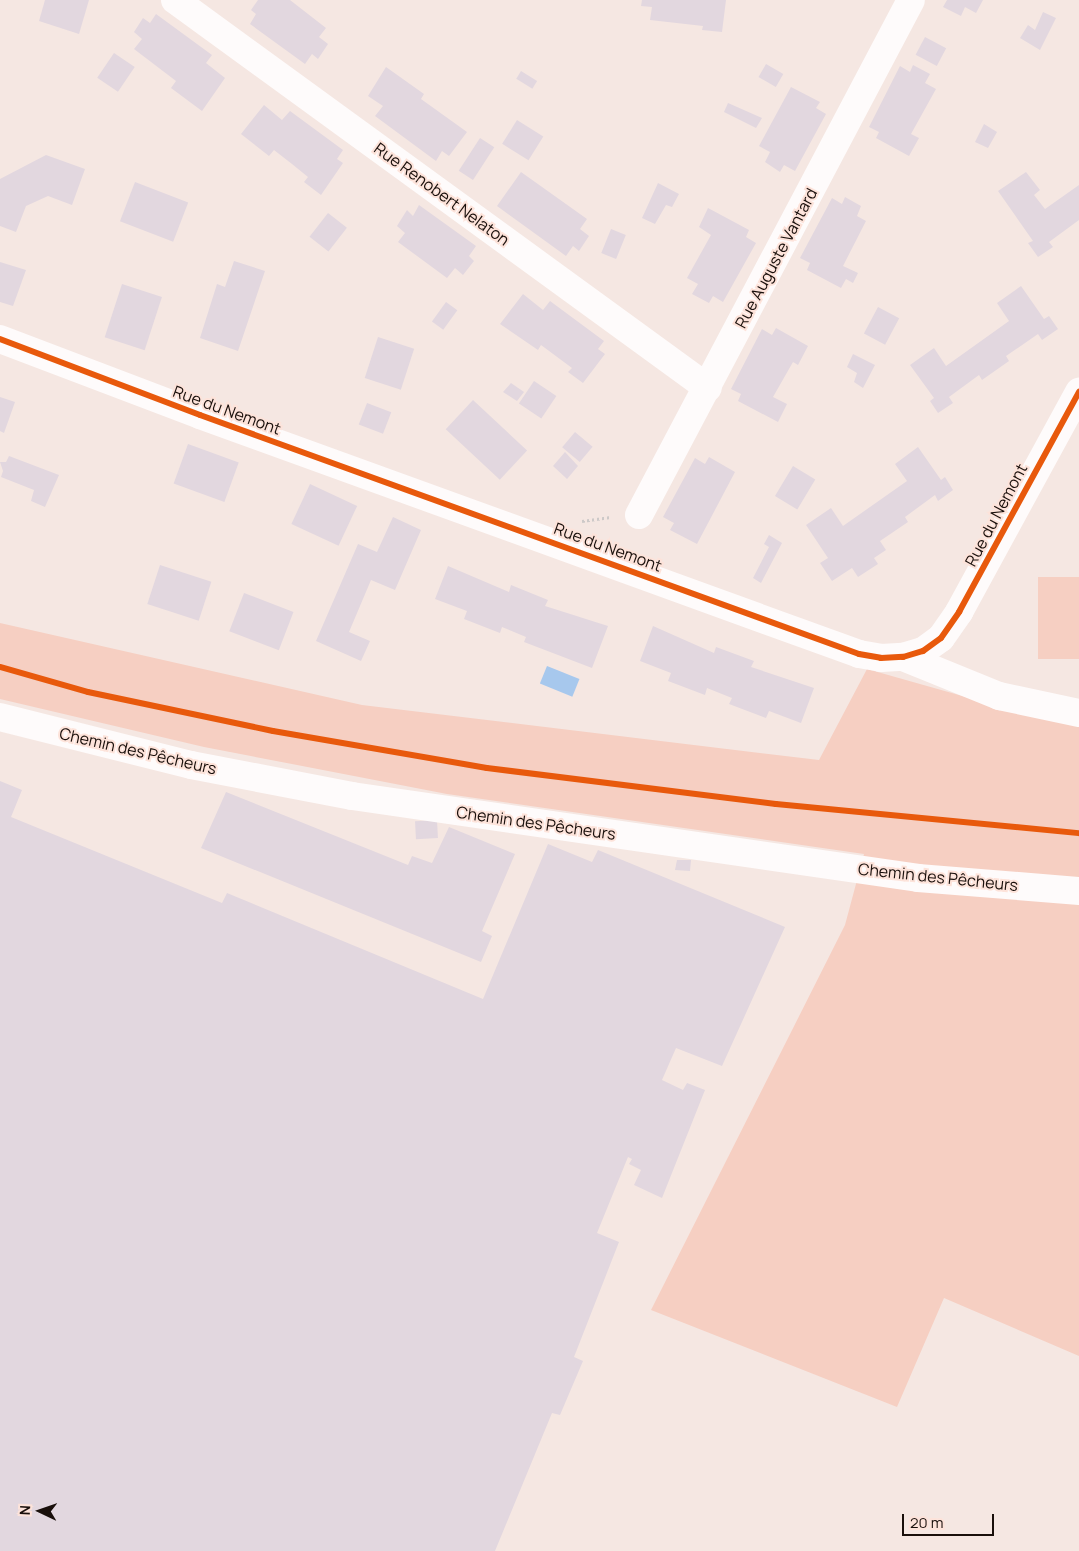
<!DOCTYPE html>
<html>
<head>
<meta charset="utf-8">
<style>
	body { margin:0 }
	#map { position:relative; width:1079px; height:1551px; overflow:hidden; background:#f5e7e2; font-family:Manrope,sans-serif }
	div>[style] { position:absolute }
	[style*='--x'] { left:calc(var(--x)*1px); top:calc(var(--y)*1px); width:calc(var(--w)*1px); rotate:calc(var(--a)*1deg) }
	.green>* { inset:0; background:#f6cfc2; transform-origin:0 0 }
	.water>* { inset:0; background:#a7c8ed; transform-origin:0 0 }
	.building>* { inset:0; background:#e2d7df; transform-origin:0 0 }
	.path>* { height:3px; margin-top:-1.5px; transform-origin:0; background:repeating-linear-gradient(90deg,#cdc9c8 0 2.5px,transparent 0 5px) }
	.minor>* { height:28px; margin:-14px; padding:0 14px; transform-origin:14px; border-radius:14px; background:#fefbfb }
	.cycleway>* { height:6px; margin:-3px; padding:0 3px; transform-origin:3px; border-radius:3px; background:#e8590c }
	span { translate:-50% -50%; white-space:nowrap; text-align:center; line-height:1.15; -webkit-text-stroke:4px #fde3da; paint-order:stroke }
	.street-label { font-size:16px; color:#190f0b }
	.north { position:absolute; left:15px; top:1486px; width:50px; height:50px; -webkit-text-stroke:4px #fde3da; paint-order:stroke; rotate:273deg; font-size:14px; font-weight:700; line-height:20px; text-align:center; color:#190f0b }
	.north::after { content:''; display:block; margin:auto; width:18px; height:22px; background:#190f0b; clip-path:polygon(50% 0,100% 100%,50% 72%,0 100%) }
	.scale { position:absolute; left:902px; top:1514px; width:92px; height:22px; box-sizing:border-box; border:2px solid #190f0b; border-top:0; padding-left:6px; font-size:15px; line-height:18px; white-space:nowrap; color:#190f0b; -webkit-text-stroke:4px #fde3da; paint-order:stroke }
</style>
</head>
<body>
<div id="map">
	<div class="green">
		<div style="left:1079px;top:577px;width:82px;height:41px;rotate:90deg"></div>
		<div style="clip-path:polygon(0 623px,362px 705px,819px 760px,867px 669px,1037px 717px,1079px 725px,1079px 1356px,944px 1298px,897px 1407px,651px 1310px,845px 925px,864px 854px,447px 794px,204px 747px,0 699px)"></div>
	</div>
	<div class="water">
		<div style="left:547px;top:666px;width:35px;height:19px;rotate:22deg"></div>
	</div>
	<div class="building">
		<div style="clip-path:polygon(45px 0,89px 0,79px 34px,39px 21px)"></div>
		<div style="clip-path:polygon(258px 0,290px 0,326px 28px,319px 37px,328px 44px,318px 59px,312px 54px,305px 64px,250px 24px,256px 14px,251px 10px)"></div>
		<div style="clip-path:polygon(642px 0,726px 0,722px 32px,702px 30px,703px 26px,650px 20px,652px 7px,641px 6px)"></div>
		<div style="clip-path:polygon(947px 0,983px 0,976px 13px,965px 7px,961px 16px,943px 7px)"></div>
		<div style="clip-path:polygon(1043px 12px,1056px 18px,1040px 50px,1020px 38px,1028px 25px,1035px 30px)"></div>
		<div style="clip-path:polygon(156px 14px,212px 55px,206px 63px,225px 78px,202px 111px,171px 88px,176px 81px,134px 49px,142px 39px,134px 32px,143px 18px,150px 23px)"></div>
		<div style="left:925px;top:37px;width:24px;height:20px;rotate:28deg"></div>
		<div style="left:114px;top:53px;width:25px;height:30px;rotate:34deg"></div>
		<div style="left:766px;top:64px;width:20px;height:15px;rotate:30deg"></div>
		<div style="clip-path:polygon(913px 65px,930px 74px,925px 83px,936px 89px,911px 134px,919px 138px,909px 156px,876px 138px,879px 132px,869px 127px,900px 66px,910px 72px)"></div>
		<div style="clip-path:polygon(386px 67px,424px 94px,421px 99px,467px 132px,449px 156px,442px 151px,436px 161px,375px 116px,383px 106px,368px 96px)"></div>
		<div style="left:521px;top:71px;width:19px;height:9px;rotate:32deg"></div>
		<div style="clip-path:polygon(791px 87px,820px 102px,816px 108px,826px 114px,795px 171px,784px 165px,780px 172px,765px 162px,770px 152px,759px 146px)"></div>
		<div style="clip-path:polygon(728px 103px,762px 118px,756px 128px,724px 112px)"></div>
		<div style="clip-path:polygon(264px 105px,282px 120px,290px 111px,343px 150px,337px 159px,343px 163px,321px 195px,304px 182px,308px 177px,292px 164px,274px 150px,269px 156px,241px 134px)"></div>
		<div style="left:517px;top:120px;width:31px;height:28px;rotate:32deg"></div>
		<div style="clip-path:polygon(984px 124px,997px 132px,988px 148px,975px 142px)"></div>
		<div style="left:480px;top:138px;width:17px;height:39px;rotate:33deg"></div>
		<div style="clip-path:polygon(46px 155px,85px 169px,72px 205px,48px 196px,26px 206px,16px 232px,0 226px,0 179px)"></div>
		<div style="clip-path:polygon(521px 172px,587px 219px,580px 229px,589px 236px,579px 251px,573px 246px,566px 256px,497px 206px)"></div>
		<div style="clip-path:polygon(1026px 172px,1040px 190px,1034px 195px,1045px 209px,1079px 185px,1079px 220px,1049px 242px,1053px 247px,1038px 257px,1028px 243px,1033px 241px,998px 191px)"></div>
		<div style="left:135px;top:182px;width:57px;height:42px;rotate:21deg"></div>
		<div style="clip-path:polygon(658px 183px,679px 194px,672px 207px,666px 205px,655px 224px,642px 218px)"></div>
		<div style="clip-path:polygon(845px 197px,861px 206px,857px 216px,866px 221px,843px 266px,858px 273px,853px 283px,846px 279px,841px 288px,807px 270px,810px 263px,800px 258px,832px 198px,842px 204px)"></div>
		<div style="clip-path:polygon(419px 205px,476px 246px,469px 256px,474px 261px,463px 275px,455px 268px,447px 278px,398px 242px,405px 233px,397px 226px,407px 210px,413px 216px)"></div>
		<div style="clip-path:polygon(708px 208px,749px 230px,746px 237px,756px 243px,723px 302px,713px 296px,709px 303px,692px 294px,698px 284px,687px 278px,711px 235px,699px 227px)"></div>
		<div style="left:328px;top:213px;width:24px;height:30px;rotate:38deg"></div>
		<div style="left:611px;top:229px;width:16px;height:26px;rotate:22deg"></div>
		<div style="clip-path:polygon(234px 261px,265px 271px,238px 351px,200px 338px,217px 284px,225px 287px)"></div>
		<div style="clip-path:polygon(0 262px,26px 270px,13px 306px,0 302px)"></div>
		<div style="left:122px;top:284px;width:42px;height:56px;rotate:18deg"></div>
		<div style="clip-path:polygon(1021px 286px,1044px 319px,1049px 316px,1058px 329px,1042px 340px,1038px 334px,1006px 356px,1009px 361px,982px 380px,979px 375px,949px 397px,953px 403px,938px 413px,930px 401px,934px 398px,910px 365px,934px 348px,946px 366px,1009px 321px,997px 303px)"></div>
		<div style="clip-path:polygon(523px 294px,543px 310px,550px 301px,604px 341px,598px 349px,605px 354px,583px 383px,568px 372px,572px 368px,541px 345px,538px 350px,500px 324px)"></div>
		<div style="left:446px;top:302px;width:14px;height:24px;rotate:36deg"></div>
		<div style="left:878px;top:307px;width:24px;height:30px;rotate:28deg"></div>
		<div style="clip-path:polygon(776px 328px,808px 346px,798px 365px,793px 362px,773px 397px,787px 404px,778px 422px,738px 401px,741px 394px,731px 389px,762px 329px,772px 335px)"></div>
		<div style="left:378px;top:337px;width:38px;height:43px;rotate:18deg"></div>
		<div style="clip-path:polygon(853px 354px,875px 365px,863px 388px,854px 382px,857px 373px,847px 367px)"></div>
		<div style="left:534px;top:381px;width:27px;height:27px;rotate:34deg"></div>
		<div style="clip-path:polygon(511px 383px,524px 392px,517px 401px,503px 392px)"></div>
		<div style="clip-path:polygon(0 397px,15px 402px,4px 433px,0 431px)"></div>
		<div style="left:473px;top:400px;width:74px;height:40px;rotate:43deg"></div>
		<div style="left:367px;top:403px;width:26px;height:23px;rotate:21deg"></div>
		<div style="left:575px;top:432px;width:23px;height:20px;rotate:40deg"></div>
		<div style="left:188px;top:444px;width:54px;height:42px;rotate:20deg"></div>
		<div style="clip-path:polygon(918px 447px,941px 480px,945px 477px,953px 490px,938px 501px,935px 495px,905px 517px,908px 522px,880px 541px,886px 550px,874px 558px,878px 564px,858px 577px,852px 568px,832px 581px,820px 563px,828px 558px,806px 525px,831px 508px,843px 526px,907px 481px,895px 464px)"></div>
		<div style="clip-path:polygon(565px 452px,578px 466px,567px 479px,553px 466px)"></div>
		<div style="clip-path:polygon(9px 456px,59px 475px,45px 507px,31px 501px,34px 490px,1px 477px,3px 471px,0 462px,6px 462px)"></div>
		<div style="clip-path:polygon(709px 457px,735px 472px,697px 544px,670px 530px,674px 523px,663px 517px,695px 458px,705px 464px)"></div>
		<div style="left:793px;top:466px;width:26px;height:35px;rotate:31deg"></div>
		<div style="left:310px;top:484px;width:52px;height:44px;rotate:25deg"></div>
		<div style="clip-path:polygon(393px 517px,421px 530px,395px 590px,371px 580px,349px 632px,370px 641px,361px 661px,316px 641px,358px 544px,377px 552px)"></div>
		<div style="clip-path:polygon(769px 535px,782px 543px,761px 583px,753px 578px,769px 547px,764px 544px)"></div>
		<div style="left:160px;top:565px;width:54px;height:41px;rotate:18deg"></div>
		<div style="clip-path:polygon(448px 566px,509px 592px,511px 585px,548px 600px,545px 606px,608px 626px,592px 668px,524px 642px,526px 637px,502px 627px,500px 633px,464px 619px,467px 611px,435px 599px)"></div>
		<div style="left:244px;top:593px;width:53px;height:41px;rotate:21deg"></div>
		<div style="clip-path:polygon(653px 626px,714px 653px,716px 647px,754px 661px,751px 667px,814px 688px,801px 723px,769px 711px,766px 718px,729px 704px,732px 698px,707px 688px,705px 695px,668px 681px,671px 673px,640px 661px)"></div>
		<div style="clip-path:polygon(0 781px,22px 790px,11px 817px,222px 903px,227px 893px,483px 999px,548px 844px,592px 862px,598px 850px,785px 927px,722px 1066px,676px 1048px,662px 1080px,683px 1090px,687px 1083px,705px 1090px,662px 1198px,634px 1185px,641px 1170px,629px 1164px,632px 1159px,628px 1157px,597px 1233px,619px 1242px,574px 1357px,583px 1361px,560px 1415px,552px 1413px,495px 1551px,0 1551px)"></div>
		<div style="clip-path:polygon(226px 792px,408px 865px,412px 856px,432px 863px,449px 827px,515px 854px,482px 931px,492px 936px,481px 962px,201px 848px)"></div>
		<div style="left:437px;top:820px;width:18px;height:22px;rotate:87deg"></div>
		<div style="clip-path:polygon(677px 860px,691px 860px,690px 871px,675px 870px)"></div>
	</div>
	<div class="path">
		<div style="--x:582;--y:521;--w:29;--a:-8"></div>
	</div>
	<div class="minor">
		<div style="--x:175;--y:0;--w:659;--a:36.05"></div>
		<div style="--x:0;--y:339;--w:214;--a:20.8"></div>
		<div style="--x:200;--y:415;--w:701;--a:19.93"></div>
		<div style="--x:859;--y:654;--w:22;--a:10"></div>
		<div style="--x:881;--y:658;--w:22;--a:-3"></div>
		<div style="--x:903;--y:657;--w:21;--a:-17"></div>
		<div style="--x:923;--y:651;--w:22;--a:-36"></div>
		<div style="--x:941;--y:638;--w:32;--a:-55"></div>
		<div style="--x:959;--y:612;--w:251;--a:-61.4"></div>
		<div style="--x:639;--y:515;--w:582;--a:-62.16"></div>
		<div style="--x:903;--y:657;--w:104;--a:22.1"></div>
		<div style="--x:999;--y:696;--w:82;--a:12"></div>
		<div style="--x:0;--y:717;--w:197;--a:14.1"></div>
		<div style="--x:191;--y:765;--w:164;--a:10.9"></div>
		<div style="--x:352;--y:796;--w:572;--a:8.24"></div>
		<div style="--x:918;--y:878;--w:162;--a:4.6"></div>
	</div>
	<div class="cycleway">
		<div style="--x:0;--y:339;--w:214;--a:20.8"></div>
		<div style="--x:200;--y:415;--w:701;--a:19.93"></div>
		<div style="--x:859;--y:654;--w:22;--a:10"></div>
		<div style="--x:881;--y:658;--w:22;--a:-3"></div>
		<div style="--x:903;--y:657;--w:21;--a:-17"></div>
		<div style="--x:923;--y:651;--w:22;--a:-36"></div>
		<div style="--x:941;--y:638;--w:32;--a:-55"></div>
		<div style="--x:959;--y:612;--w:251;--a:-61.4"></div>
		<div style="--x:0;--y:667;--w:91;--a:15.9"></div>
		<div style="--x:88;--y:692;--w:189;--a:11.9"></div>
		<div style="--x:273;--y:731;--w:217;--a:9.8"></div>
		<div style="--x:487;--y:768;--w:291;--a:7.1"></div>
		<div style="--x:776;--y:804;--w:304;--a:5.5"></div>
	</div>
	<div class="street-label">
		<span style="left:442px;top:194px;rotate:36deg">Rue Renobert Nelaton</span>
		<span style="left:776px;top:258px;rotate:-62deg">Rue Auguste Vantard</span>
		<span style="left:227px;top:410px;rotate:20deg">Rue du Nemont</span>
		<span style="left:996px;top:515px;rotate:-62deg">Rue du Nemont</span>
		<span style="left:608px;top:547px;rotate:20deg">Rue du Nemont</span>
		<span style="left:138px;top:751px;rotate:13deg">Chemin des Pêcheurs</span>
		<span style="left:536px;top:823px;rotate:8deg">Chemin des Pêcheurs</span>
		<span style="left:938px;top:877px;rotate:6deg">Chemin des Pêcheurs</span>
	</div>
	<div class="north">N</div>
	<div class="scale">20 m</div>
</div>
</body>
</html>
